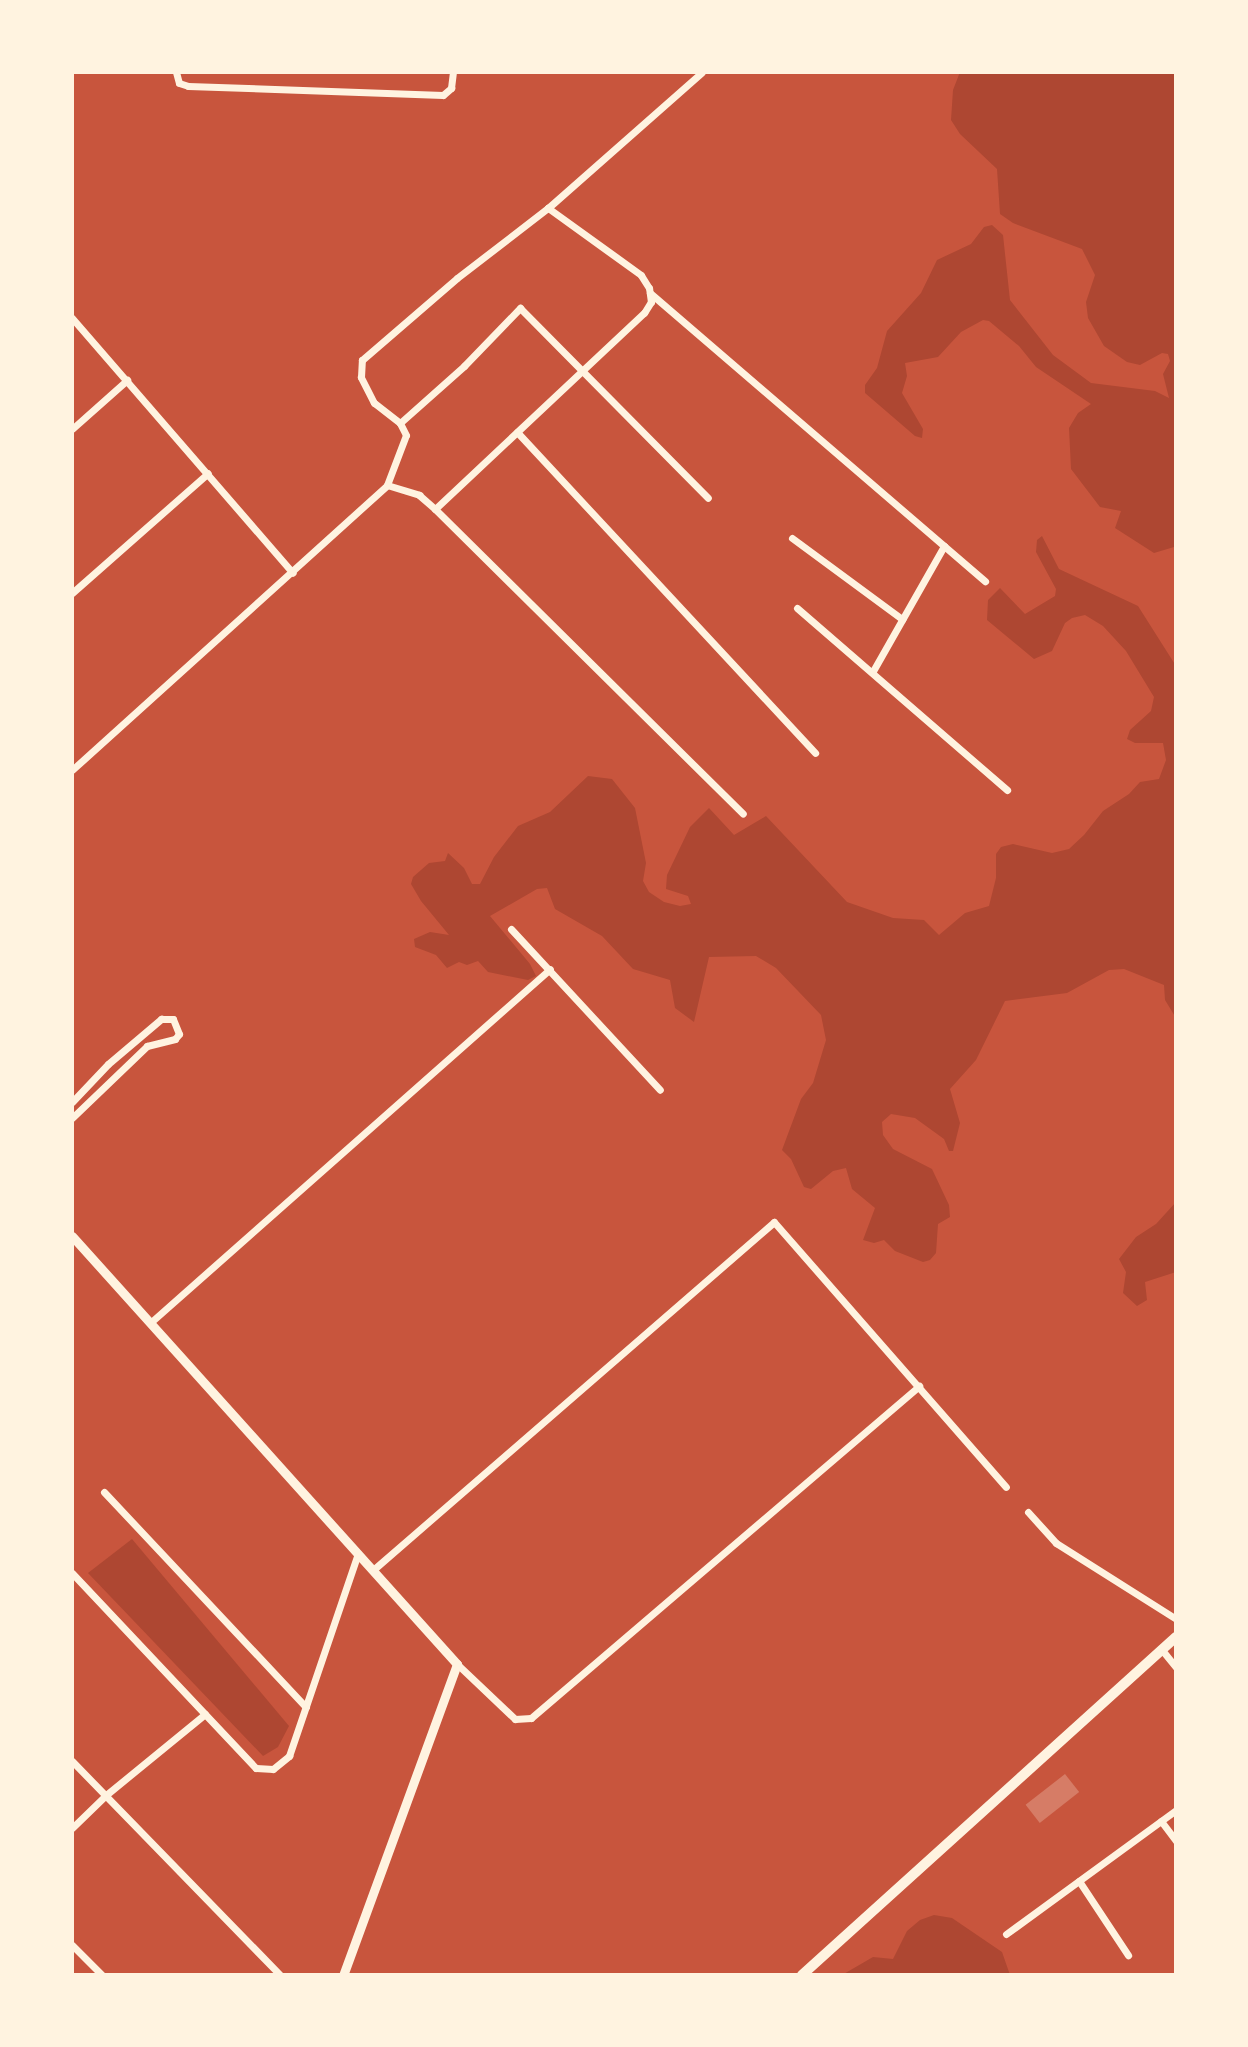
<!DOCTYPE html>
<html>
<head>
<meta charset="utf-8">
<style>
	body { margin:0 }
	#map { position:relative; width:1248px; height:2047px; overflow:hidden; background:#c8553d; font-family:"Noto Sans",sans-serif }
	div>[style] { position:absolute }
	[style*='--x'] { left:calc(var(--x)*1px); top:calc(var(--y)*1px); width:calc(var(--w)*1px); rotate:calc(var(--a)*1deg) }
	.green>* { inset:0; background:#ae4732 }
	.building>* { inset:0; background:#d67c66; transform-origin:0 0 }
	.minor>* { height:7px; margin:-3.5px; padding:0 3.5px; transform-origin:3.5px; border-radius:3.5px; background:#fff3e0 }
	.tertiary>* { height:9px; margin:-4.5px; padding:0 4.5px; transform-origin:4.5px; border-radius:4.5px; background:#fff3e0 }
	.secondary>* { height:10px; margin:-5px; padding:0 5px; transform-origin:5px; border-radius:5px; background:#fff3e0 }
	span { translate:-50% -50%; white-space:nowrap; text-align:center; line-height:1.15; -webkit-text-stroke:8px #fff3e0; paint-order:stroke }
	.frame { position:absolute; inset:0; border:74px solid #fff3e0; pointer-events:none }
</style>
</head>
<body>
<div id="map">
	<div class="green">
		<div style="clip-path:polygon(960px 72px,1176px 72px,1174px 547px,1154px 553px,1115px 528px,1121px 511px,1100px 507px,1071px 469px,1069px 428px,1078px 413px,1091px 404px,1036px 367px,1019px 346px,989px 321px,983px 320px,961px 332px,938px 357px,905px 363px,907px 376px,902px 393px,923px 429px,922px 438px,915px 436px,865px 393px,865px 385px,877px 368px,887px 331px,921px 293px,937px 260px,971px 244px,984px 227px,992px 225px,1003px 235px,1010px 300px,1053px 355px,1091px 383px,1155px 391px,1169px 398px,1163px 374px,1170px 361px,1168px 354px,1162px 353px,1140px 365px,1127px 362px,1104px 346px,1088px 318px,1086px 302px,1095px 275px,1082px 249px,1013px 223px,1000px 214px,997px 169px,960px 134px,951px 120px,953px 90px)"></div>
		<div style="clip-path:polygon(1042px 536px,1059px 569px,1138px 606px,1176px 666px,1176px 1018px,1165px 1000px,1164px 985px,1124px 969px,1109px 970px,1067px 993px,1005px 1001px,976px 1060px,950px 1089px,960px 1123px,953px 1151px,949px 1151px,944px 1139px,915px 1118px,891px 1114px,882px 1122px,883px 1135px,893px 1149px,932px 1169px,949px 1205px,950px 1217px,938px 1224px,936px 1253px,930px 1260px,923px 1262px,895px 1251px,884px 1240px,874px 1243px,863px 1240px,875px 1208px,852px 1189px,846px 1168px,833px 1171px,811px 1189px,804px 1187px,791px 1159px,782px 1150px,801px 1099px,813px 1083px,826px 1040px,821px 1015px,776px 968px,756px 956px,709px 957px,694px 1022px,675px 1008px,670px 980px,633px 969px,602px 936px,555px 909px,547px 888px,537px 889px,490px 916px,530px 964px,536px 976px,528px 980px,488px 972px,478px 961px,467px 965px,459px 962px,447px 968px,436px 955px,415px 947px,414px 939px,430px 932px,449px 935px,421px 901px,411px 884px,413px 877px,429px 863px,445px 861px,448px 853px,464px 868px,472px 884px,480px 884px,494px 857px,518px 826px,550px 812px,588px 776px,612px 779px,635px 808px,646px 863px,643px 881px,649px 892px,664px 902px,680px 906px,691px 904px,688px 896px,666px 889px,667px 875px,690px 827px,709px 808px,734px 835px,766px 816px,847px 902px,893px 918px,924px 920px,939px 935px,965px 913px,989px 906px,996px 878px,996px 854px,1001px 847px,1013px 844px,1052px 853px,1069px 849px,1084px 835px,1103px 811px,1129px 794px,1140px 782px,1159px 779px,1166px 760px,1163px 743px,1135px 743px,1127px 739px,1130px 730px,1151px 711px,1154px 697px,1126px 651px,1103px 626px,1085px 615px,1072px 618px,1065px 623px,1052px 651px,1034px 659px,987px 620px,988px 600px,1000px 588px,1025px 614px,1055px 596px,1056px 589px,1036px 552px,1037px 540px)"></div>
		<div style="clip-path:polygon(1176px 1202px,1176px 1272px,1145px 1282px,1147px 1300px,1137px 1306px,1123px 1293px,1126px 1272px,1119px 1259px,1136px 1237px,1156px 1224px)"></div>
		<div style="clip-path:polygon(132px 1539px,289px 1726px,278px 1747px,263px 1756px,88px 1573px)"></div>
		<div style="clip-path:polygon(934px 1915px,952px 1918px,1002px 1952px,1010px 1975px,842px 1975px,873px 1957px,893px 1959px,907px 1931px,920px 1920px)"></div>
	</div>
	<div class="building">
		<div style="left:1065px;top:1774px;width:23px;height:50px;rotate:52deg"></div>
	</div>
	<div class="minor">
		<div style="--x:176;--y:72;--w:11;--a:75"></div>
		<div style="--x:179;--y:83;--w:9;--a:18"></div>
		<div style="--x:188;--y:86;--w:255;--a:2"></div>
		<div style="--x:443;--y:95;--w:11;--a:-41"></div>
		<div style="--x:451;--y:88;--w:16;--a:-83"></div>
		<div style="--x:650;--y:293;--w:442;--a:40.7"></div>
		<div style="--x:72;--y:318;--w:337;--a:49.1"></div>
		<div style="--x:400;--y:423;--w:86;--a:-41.7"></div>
		<div style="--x:464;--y:366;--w:81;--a:-46"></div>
		<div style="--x:520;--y:308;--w:267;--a:45.3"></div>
		<div style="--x:72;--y:429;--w:74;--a:-41.7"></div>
		<div style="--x:517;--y:432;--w:438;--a:47.1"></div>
		<div style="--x:387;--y:485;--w:34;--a:17"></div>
		<div style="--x:419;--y:495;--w:21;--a:41"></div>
		<div style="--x:435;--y:509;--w:433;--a:44.7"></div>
		<div style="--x:435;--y:509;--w:287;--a:-43.2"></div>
		<div style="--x:644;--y:313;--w:13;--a:-58"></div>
		<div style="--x:651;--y:302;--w:14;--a:-98"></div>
		<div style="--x:649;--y:288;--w:15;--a:-122"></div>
		<div style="--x:641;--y:275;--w:115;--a:-144.2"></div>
		<div style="--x:792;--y:538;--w:137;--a:36.4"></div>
		<div style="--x:72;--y:593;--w:181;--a:-41.4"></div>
		<div style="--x:797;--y:608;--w:278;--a:40.9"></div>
		<div style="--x:873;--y:671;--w:144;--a:-60.4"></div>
		<div style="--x:72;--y:770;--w:425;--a:-42.1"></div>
		<div style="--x:387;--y:485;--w:53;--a:-69.2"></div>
		<div style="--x:406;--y:435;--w:13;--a:-117"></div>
		<div style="--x:400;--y:423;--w:33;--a:-142"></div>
		<div style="--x:374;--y:403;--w:29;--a:-117"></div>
		<div style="--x:361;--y:377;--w:17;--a:-87"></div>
		<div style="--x:362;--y:360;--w:125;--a:-40.8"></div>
		<div style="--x:457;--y:278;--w:115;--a:-37.6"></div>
		<div style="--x:548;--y:208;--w:205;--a:-41.4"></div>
		<div style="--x:511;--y:929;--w:219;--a:47.2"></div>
		<div style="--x:72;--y:1102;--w:52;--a:-46.5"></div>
		<div style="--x:108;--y:1064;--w:70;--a:-40.3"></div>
		<div style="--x:161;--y:1019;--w:12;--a:0"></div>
		<div style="--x:173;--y:1019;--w:16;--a:68"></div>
		<div style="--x:179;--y:1034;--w:6;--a:129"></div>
		<div style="--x:175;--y:1039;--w:29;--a:166"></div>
		<div style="--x:147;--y:1046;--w:104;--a:136.2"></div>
		<div style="--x:150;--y:1323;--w:534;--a:-41.51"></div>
		<div style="--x:104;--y:1492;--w:295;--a:46.8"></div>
		<div style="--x:1028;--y:1512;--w:42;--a:47.9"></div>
		<div style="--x:1056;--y:1543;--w:142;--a:32.3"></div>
		<div style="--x:373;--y:1570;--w:531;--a:-40.95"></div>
		<div style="--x:774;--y:1222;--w:352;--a:48.8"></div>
		<div style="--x:72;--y:1573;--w:268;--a:46.7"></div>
		<div style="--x:256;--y:1768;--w:17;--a:3"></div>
		<div style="--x:273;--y:1769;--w:21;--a:-39"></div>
		<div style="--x:289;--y:1756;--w:214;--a:-71.2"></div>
		<div style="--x:1162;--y:1650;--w:22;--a:51"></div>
		<div style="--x:457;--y:1664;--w:80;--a:43.5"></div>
		<div style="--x:515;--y:1719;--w:16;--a:-4"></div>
		<div style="--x:531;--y:1718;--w:511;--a:-40.55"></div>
		<div style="--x:72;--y:1761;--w:298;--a:45.8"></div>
		<div style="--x:1161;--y:1821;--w:25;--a:53"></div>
		<div style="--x:72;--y:1828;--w:47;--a:-44.1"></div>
		<div style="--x:106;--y:1795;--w:128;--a:-39.3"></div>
		<div style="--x:1079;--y:1881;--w:89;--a:56.5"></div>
		<div style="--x:1006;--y:1934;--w:210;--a:-36.1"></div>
		<div style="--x:72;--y:1945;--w:42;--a:45"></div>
	</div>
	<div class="tertiary">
		<div style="--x:72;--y:1236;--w:576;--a:48.03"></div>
		<div style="--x:457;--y:1664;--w:331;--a:110.1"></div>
	</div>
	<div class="secondary">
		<div style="--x:802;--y:1975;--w:504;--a:-42.11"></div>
	</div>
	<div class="frame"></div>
</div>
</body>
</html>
